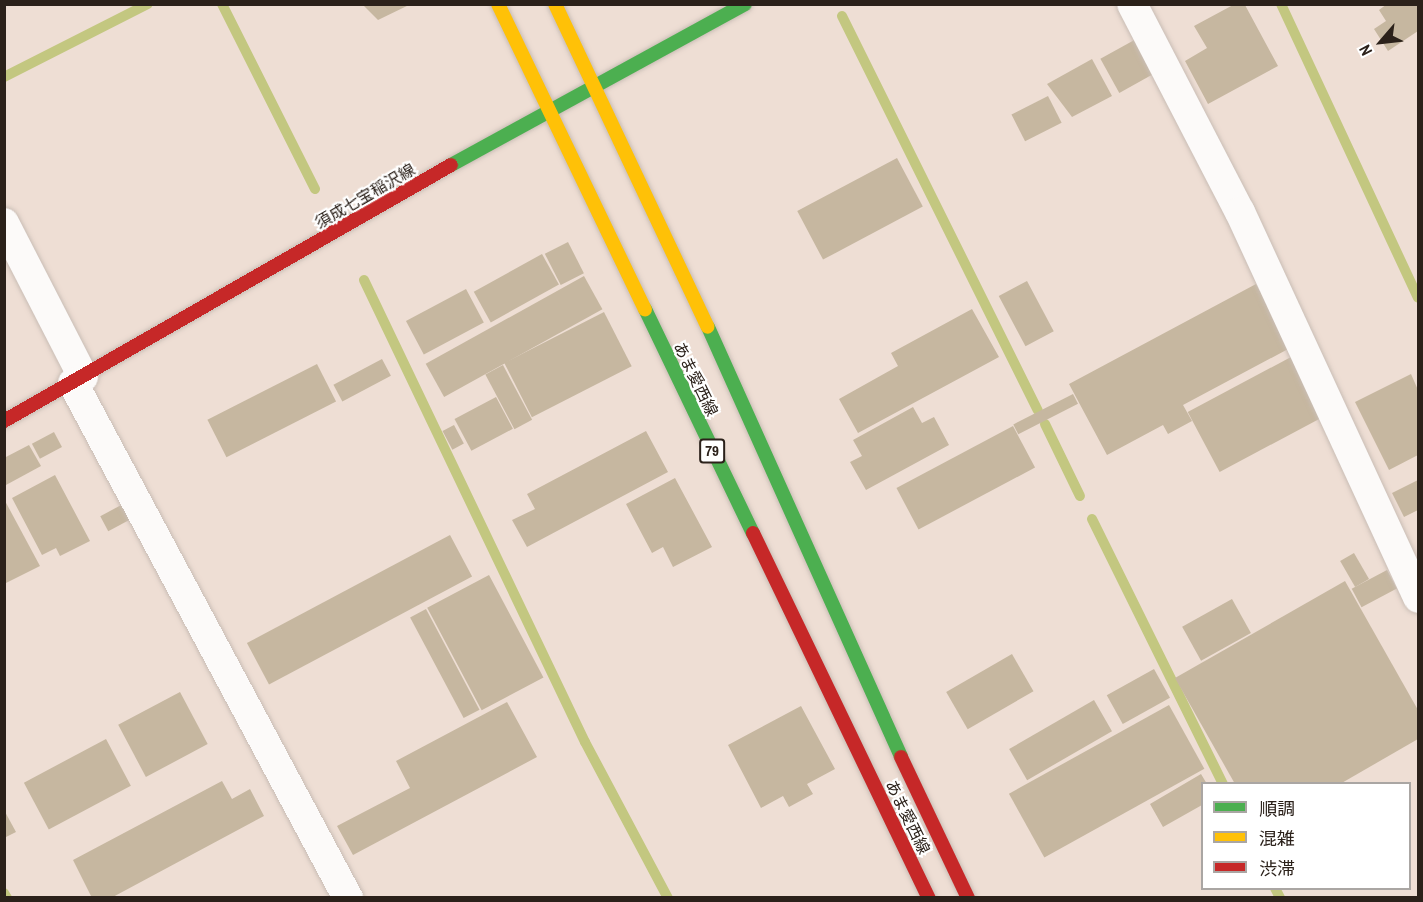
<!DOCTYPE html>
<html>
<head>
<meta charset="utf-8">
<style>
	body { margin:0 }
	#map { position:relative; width:1423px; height:902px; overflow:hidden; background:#eeded4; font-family:"Archivo Narrow","Noto Sans JP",sans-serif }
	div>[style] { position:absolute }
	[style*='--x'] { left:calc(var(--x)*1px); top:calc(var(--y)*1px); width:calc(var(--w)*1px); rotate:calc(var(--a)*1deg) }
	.stream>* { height:10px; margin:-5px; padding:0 5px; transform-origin:5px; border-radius:5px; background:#c3c780 }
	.building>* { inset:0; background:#c6b7a0; transform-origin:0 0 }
	.roads { filter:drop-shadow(0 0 2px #c9bdb5) drop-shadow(0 0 2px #c9bdb5) }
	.street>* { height:30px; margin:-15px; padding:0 15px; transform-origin:15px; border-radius:15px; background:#fcfaf9 }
	.fast>* { height:14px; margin:-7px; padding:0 7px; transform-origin:7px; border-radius:7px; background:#4caf50 }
	.slow>* { height:14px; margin:-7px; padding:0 7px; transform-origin:7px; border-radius:7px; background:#ffc107 }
	.jam>* { height:14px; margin:-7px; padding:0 7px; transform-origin:7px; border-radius:7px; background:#c62828 }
	span { translate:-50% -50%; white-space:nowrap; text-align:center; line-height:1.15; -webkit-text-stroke:4.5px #fff; paint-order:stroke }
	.shield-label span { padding:2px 4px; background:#fff; border:2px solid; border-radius:4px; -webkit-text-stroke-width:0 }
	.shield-label { font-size:15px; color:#2b211a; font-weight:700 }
	.street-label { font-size:16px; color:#2b211a }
	.frame { position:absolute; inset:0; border:6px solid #2b211a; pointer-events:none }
	.legend { position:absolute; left:1201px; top:782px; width:210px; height:108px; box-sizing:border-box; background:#fff; border:2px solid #aaa6a3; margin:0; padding:8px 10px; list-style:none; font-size:18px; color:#2b211a }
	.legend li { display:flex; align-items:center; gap:12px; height:30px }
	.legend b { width:30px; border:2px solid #aaa6a3 }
	.north { position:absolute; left:1351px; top:12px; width:60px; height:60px; -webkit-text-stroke:4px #fff; paint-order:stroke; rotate:242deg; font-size:16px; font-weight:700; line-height:24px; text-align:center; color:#2b211a }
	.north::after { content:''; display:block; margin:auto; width:21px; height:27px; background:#2b211a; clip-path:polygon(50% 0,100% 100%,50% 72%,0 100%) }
</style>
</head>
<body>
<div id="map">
	<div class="stream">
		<div style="--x:222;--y:4;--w:207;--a:63.3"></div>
		<div style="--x:1281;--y:4;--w:324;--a:65"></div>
		<div style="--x:842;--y:16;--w:440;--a:63.6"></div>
		<div style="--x:4;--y:77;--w:161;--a:-26.9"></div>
		<div style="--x:364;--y:280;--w:512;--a:64.44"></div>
		<div style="--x:585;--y:742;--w:177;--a:62"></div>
		<div style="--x:1045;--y:424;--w:80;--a:64.1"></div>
		<div style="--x:1092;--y:519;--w:296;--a:63.7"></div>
		<div style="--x:1275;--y:888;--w:11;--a:63"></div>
		<div style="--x:4;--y:893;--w:6;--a:59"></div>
	</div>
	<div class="building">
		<div style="clip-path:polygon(362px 4px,411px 4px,378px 20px)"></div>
		<div style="clip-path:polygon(1387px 4px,1418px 4px,1418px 31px,1388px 51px,1374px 29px,1386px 21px,1379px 10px)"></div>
		<div style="clip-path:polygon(1233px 5px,1245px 5px,1278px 66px,1208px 104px,1185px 61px,1207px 48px,1194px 26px)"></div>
		<div style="left:1138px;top:38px;width:39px;height:43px;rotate:61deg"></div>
		<div style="clip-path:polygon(1092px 59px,1112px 96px,1072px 117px,1047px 84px)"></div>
		<div style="left:1048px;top:96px;width:30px;height:41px;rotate:63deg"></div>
		<div style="left:897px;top:158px;width:55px;height:113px;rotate:62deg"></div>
		<div style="left:568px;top:242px;width:35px;height:26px;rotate:63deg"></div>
		<div style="left:542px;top:254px;width:35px;height:78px;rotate:61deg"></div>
		<div style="left:584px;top:276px;width:38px;height:181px;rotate:61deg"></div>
		<div style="left:1027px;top:281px;width:57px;height:32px;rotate:62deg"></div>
		<div style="clip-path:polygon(1256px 284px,1290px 348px,1183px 405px,1192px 421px,1168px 434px,1163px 425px,1107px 455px,1069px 384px)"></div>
		<div style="left:466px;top:289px;width:38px;height:68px;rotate:62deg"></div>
		<div style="clip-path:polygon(972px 309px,999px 357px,858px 433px,839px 399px,898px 366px,891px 353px)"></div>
		<div style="left:604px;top:312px;width:61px;height:112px;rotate:63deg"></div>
		<div style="left:1291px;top:357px;width:68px;height:117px;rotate:62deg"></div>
		<div style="left:382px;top:359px;width:19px;height:55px;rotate:62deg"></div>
		<div style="left:317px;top:364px;width:42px;height:123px;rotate:63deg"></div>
		<div style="left:503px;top:365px;width:62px;height:20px;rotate:62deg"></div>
		<div style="clip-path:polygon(1411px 374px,1418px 390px,1418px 455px,1389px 470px,1355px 402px)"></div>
		<div style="left:1073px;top:394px;width:11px;height:67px;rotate:63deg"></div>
		<div style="left:496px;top:397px;width:36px;height:47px;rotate:62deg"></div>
		<div style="clip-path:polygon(913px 407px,922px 423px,934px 417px,949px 445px,866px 490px,850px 462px,862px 456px,853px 440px)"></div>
		<div style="left:454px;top:425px;width:21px;height:13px;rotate:62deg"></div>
		<div style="left:1013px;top:426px;width:47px;height:132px;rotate:62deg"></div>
		<div style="clip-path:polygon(646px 431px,668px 472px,527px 547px,512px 520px,535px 509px,527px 494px)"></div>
		<div style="left:54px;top:432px;width:17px;height:25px;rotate:62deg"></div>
		<div style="clip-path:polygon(29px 445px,41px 466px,6px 485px,4px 458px)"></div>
		<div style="clip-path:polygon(55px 475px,90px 541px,60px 556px,56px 548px,42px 555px,12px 498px)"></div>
		<div style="clip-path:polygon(675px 478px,712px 547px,673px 567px,663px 547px,652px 553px,626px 504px)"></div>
		<div style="clip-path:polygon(1418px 480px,1418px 510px,1404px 517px,1392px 493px)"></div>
		<div style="clip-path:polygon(4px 499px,40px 566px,4px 584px)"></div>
		<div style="left:125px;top:503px;width:17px;height:28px;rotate:62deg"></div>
		<div style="left:450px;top:535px;width:47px;height:230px;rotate:62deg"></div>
		<div style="left:1354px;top:553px;width:30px;height:16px;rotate:60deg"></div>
		<div style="left:1387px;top:570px;width:21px;height:40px;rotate:62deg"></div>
		<div style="left:489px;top:575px;width:116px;height:70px;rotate:62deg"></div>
		<div style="clip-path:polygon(1345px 581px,1418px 710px,1418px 739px,1340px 784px,1235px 784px,1175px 678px)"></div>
		<div style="left:1232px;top:599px;width:39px;height:57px;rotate:61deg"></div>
		<div style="left:426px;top:609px;width:114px;height:18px;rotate:62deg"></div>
		<div style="left:1012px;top:654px;width:43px;height:76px;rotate:60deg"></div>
		<div style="left:1154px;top:669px;width:33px;height:54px;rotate:61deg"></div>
		<div style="left:180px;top:692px;width:59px;height:70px;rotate:62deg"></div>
		<div style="left:1094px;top:700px;width:36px;height:98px;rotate:60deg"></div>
		<div style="clip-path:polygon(507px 702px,537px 757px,353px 855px,337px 826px,410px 788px,396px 761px)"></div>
		<div style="left:1169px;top:705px;width:73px;height:183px;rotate:61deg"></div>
		<div style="clip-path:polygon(801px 706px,835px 769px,807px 784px,813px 794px,789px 807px,783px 796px,761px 808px,728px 745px)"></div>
		<div style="left:106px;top:739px;width:53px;height:93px;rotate:62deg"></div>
		<div style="clip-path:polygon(1201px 774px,1207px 784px,1202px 784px,1202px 805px,1163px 827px,1150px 804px)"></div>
		<div style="clip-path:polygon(222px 781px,232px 799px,250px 789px,264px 816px,111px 898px,92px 898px,73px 860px)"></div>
		<div style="clip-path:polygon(4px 810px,16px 832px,4px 838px)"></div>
	</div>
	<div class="roads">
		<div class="street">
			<div style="--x:1132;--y:4;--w:234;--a:62.6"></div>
			<div style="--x:1240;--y:212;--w:425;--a:65.2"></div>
			<div style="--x:4;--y:223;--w:173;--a:62.8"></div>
			<div style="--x:73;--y:383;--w:584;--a:61.9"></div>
		</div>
		<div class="fast">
			<div style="--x:451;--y:165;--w:335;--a:-28.7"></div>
			<div style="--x:645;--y:309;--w:249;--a:64.3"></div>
			<div style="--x:708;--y:327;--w:471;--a:65.8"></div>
		</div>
		<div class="slow">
			<div style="--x:498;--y:4;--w:339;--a:64.3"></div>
			<div style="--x:555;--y:4;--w:357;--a:64.7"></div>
		</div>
		<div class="jam">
			<div style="--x:4;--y:421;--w:515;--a:-29.8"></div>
			<div style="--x:753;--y:533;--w:405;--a:64.3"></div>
			<div style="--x:901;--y:757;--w:156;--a:64.6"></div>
		</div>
	</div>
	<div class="shield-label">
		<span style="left:712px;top:451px">79</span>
	</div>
	<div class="street-label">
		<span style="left:365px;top:196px;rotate:-30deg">須成七宝稲沢線</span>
		<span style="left:696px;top:379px;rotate:64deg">あま愛西線</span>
		<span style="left:908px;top:817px;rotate:64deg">あま愛西線</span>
	</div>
	<div class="frame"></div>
	<ul class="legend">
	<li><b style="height:8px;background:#4caf50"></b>順調</li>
	<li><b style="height:8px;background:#ffc107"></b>混雑</li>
	<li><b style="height:8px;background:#c62828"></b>渋滞</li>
	</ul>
	<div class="north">N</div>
</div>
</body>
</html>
